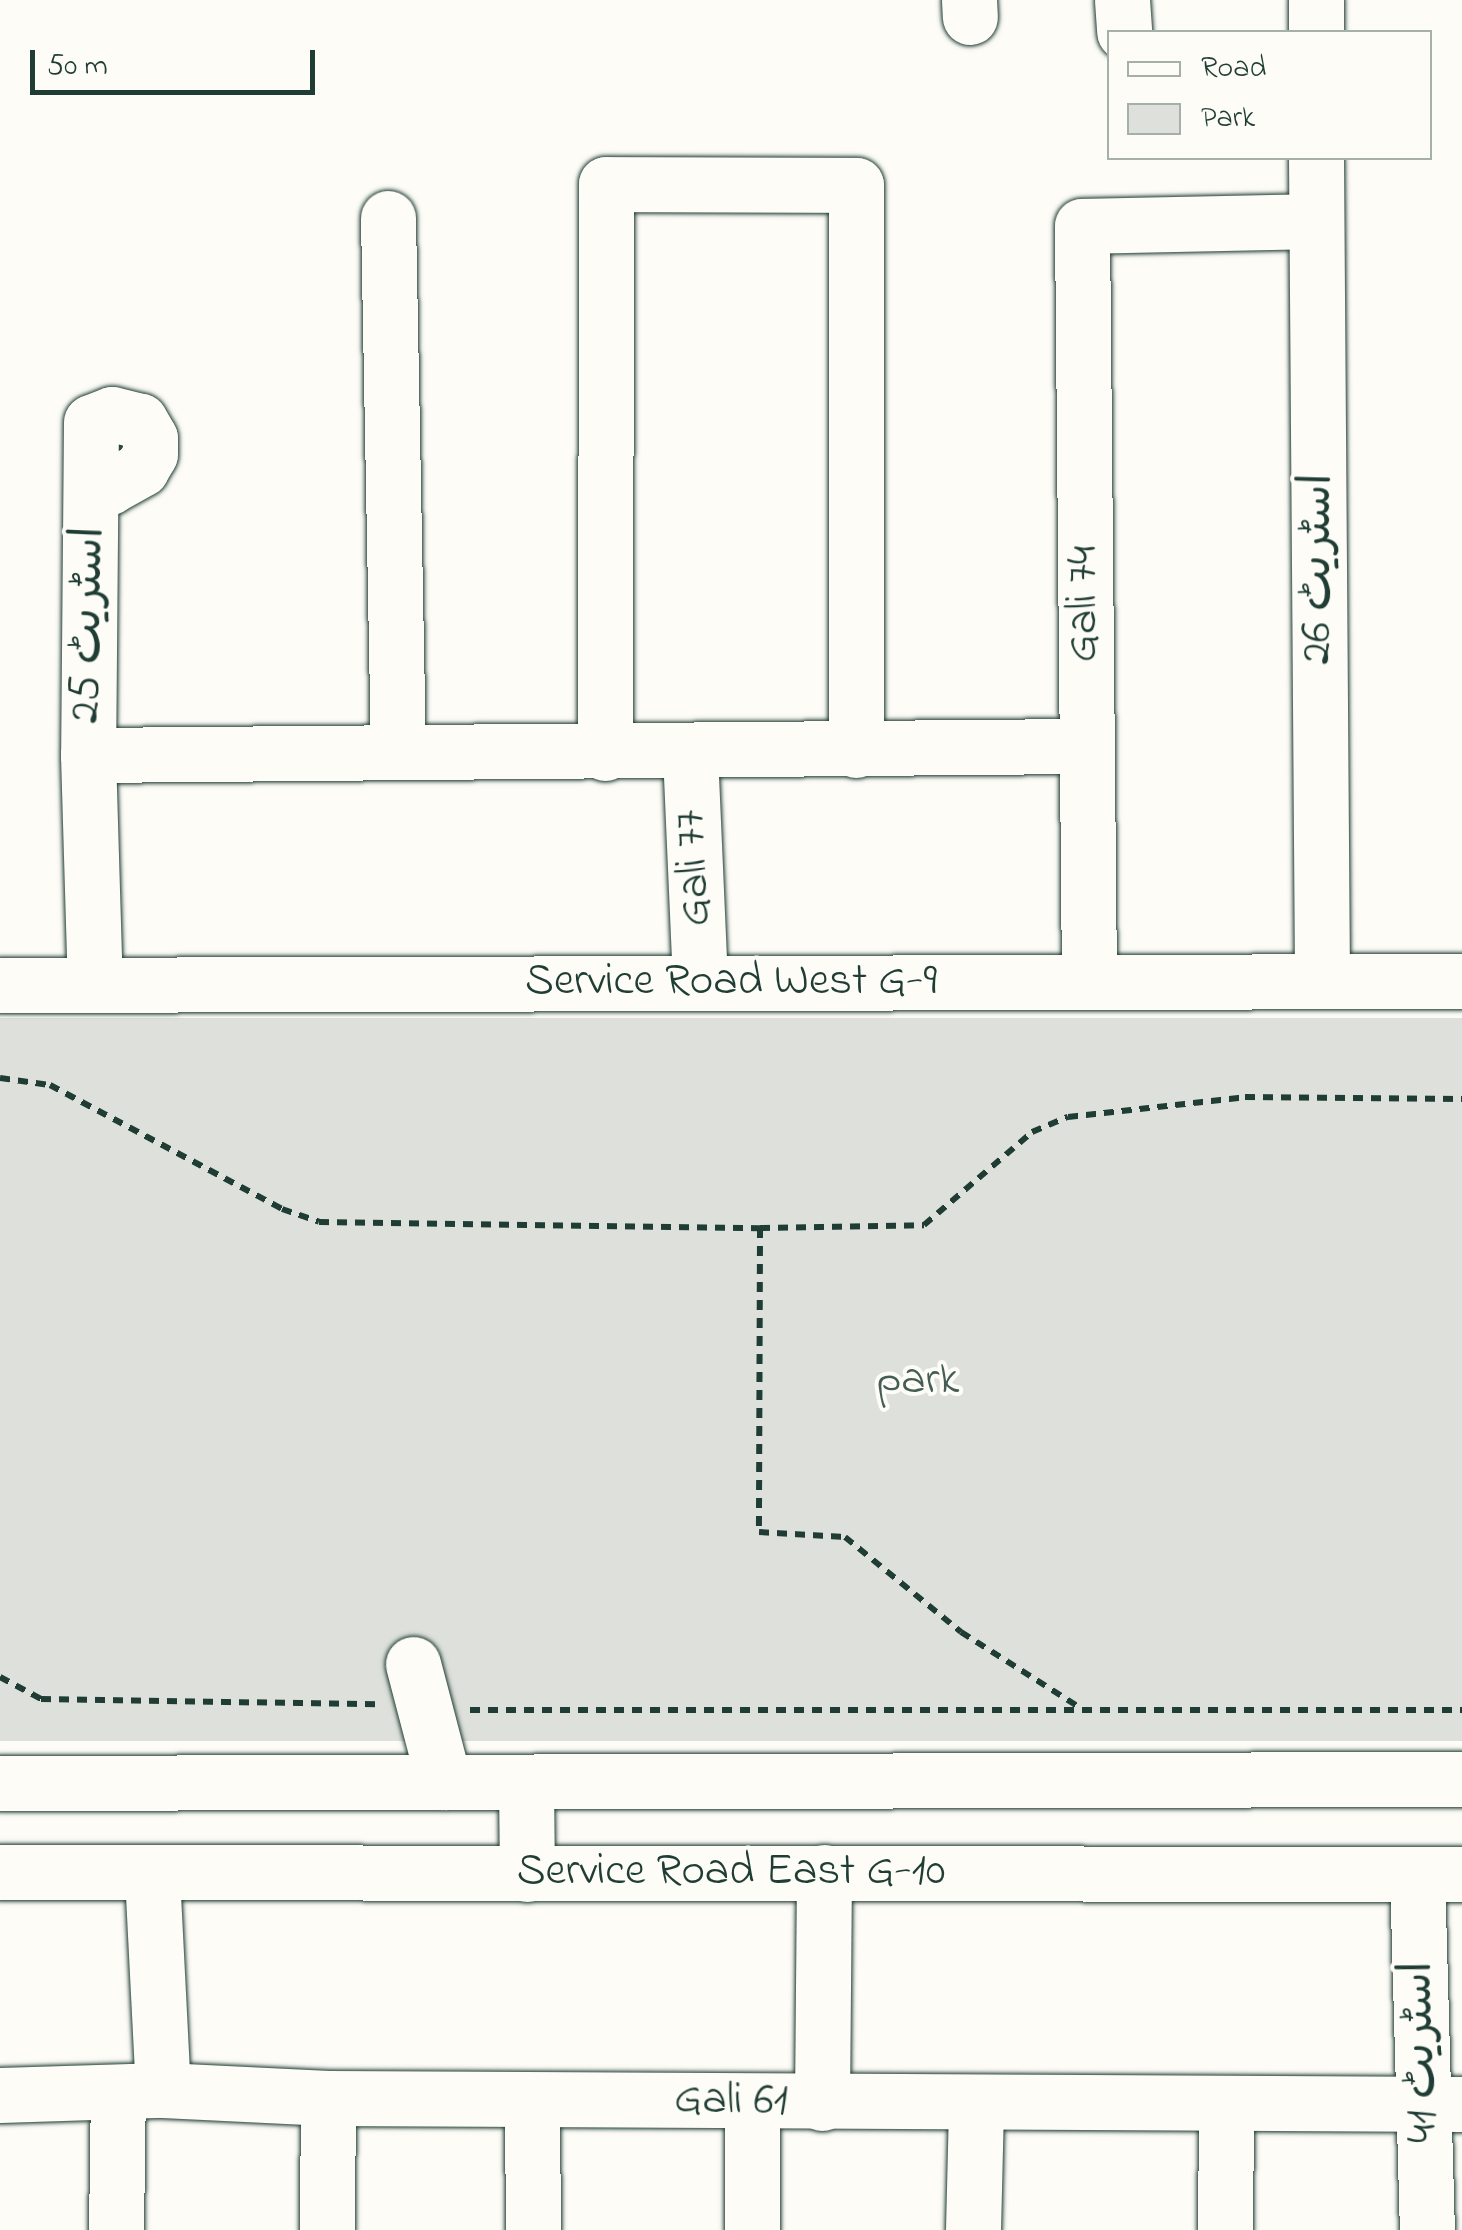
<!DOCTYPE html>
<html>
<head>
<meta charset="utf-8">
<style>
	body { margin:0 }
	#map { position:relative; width:1462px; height:2230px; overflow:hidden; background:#fdfcf7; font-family:"Indie Flower","Playpen Sans Arabic",sans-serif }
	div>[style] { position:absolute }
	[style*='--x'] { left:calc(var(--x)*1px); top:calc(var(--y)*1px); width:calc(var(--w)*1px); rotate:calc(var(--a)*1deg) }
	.green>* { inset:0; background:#dde0db; transform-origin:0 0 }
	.path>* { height:6px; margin-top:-3px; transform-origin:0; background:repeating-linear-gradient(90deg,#1f3d34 0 10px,transparent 0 18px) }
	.roads { filter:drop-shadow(0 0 2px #1f3d34) drop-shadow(0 0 2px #1f3d34) }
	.minor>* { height:55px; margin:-27.5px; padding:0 27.5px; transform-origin:27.5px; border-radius:27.5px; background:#fdfcf7 }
	.major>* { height:55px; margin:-27.5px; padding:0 27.5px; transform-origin:27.5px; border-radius:27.5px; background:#fdfcf7 }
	span { translate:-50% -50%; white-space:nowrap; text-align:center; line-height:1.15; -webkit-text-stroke:8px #fdfcf7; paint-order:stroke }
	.street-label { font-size:45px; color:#1f3d34 }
	.park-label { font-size:45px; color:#455e55 }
	.legend { position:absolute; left:1107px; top:30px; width:325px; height:130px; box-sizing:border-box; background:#fdfcf7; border:2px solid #a4b0a9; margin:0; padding:12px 18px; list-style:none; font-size:30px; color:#1f3d34 }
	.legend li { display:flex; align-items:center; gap:20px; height:50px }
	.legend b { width:50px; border:2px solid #a4b0a9 }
	.scale { position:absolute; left:30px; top:50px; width:285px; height:45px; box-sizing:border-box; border:5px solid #1f3d34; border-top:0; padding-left:12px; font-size:30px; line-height:35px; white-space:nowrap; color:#1f3d34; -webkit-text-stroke:8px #fdfcf7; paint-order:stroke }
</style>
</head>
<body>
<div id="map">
	<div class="green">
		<div style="left:1462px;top:1018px;width:723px;height:1462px;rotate:90deg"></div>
	</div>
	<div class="path">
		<div style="--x:0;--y:1078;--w:50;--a:8"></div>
		<div style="--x:50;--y:1085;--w:263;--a:28.1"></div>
		<div style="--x:282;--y:1209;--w:39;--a:19"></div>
		<div style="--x:319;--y:1222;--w:441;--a:0.8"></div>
		<div style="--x:760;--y:1228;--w:164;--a:-1"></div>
		<div style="--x:924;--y:1225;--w:143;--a:-40.7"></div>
		<div style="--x:1032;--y:1132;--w:39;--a:-23"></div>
		<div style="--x:1068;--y:1117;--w:178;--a:-6.4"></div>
		<div style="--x:1245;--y:1097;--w:217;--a:0.5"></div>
		<div style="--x:760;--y:1228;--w:304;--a:90.2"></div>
		<div style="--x:759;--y:1532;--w:86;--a:3.3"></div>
		<div style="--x:845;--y:1537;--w:150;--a:39.3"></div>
		<div style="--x:961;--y:1632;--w:143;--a:32.5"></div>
		<div style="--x:0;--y:1677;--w:47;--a:28.2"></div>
		<div style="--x:41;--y:1699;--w:337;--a:0.9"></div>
		<div style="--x:470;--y:1710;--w:992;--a:0"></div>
	</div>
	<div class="roads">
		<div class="minor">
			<div style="--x:969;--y:0;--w:17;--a:87"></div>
			<div style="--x:1122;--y:0;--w:32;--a:86"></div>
			<div style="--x:1316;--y:0;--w:32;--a:90"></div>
			<div style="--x:1316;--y:158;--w:823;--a:89.58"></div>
			<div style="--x:388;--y:218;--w:534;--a:88.93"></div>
			<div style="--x:95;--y:483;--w:15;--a:16"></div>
			<div style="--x:109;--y:487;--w:37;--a:-29"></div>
			<div style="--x:141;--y:469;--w:17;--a:-59"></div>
			<div style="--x:150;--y:454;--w:16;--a:-90"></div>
			<div style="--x:150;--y:438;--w:20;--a:-120"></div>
			<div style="--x:140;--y:421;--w:29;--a:-166"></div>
			<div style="--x:112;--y:414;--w:22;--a:159"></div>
			<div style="--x:91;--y:422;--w:333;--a:90.5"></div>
			<div style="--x:88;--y:755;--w:230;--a:88.3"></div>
			<div style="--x:605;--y:753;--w:569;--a:-89.9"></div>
			<div style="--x:606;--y:184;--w:250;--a:0.2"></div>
			<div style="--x:856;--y:185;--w:565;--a:90"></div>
			<div style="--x:690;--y:753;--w:230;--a:87.5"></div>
			<div style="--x:88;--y:755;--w:998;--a:-0.52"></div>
			<div style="--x:1089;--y:982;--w:756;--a:-90.53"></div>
			<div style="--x:1082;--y:226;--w:234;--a:-1.2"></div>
			<div style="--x:0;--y:985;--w:1462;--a:-0.16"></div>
			<div style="--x:413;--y:1664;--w:122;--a:75.3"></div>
			<div style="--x:1417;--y:1874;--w:356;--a:88.4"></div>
			<div style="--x:152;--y:1875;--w:215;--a:87.1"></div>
			<div style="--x:0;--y:2095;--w:163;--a:-1.8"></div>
			<div style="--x:163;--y:2090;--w:165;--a:2.8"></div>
			<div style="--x:328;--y:2098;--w:1134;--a:0.3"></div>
			<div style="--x:532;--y:2100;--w:130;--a:89.6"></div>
			<div style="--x:822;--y:2103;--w:231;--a:-89.5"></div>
			<div style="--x:116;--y:2230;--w:137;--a:-89.2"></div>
			<div style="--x:327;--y:2230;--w:132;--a:-89.6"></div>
			<div style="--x:752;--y:2230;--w:129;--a:-90"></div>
			<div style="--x:973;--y:2230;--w:127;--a:-88.6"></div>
			<div style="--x:1225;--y:2230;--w:125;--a:-89.5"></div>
		</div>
		<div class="major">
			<div style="--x:526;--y:1782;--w:92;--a:89.4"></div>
			<div style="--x:0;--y:1783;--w:1462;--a:-0.16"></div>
			<div style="--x:0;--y:1872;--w:1462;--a:0.08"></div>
		</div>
	</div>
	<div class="street-label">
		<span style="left:1319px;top:569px;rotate:-90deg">اسٹریٹ 26</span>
		<span style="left:1085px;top:604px;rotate:-90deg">Gali 74</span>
		<span style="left:89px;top:625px;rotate:-89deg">اسٹریٹ 25</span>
		<span style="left:695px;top:868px;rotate:-93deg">Gali 77</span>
		<span style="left:731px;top:983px">Service Road West G-9</span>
		<span style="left:731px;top:1873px">Service Road East G-10</span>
		<span style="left:1422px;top:2052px;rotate:-92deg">اسٹریٹ 41</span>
		<span style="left:731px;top:2102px;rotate:1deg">Gali 61</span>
	</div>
	<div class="park-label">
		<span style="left:918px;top:1382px">park</span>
	</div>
	<ul class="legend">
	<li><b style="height:12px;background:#fdfcf7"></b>Road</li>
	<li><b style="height:28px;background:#dde0db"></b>Park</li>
	</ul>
	<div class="scale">50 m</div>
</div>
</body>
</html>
